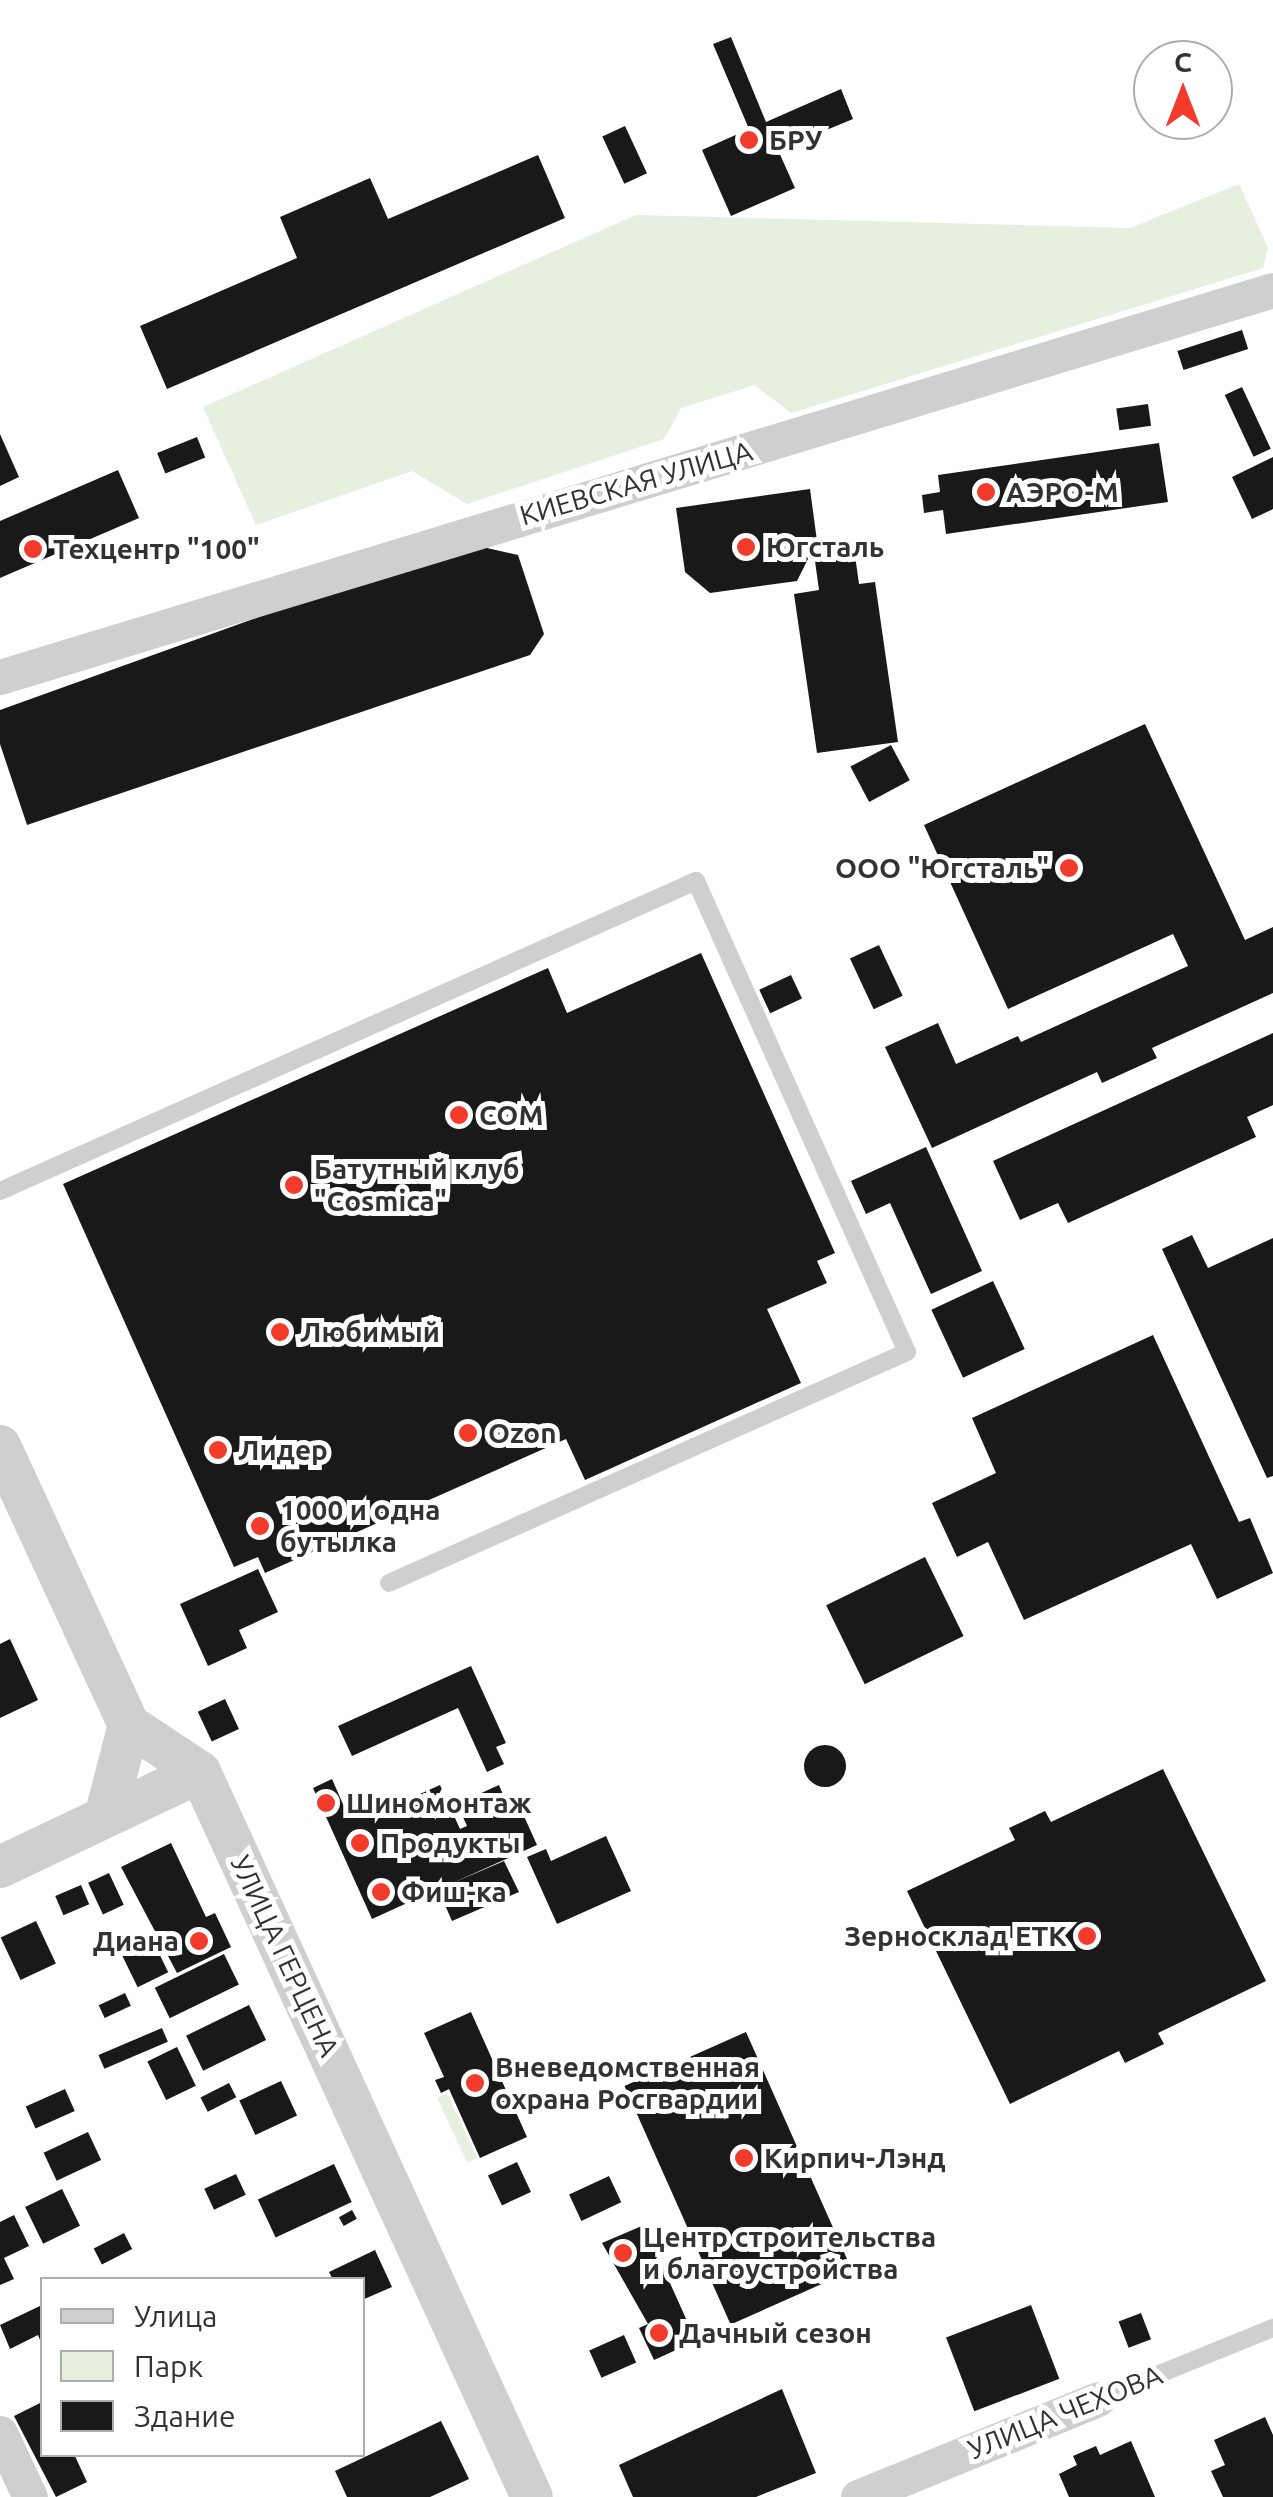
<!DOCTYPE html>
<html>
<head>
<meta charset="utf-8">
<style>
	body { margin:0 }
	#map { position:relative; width:1273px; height:2497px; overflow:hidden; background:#fff; font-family:Ubuntu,sans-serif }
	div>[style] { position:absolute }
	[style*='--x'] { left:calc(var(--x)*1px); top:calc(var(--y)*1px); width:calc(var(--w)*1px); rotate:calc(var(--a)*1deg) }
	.green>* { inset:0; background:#e6efe0; transform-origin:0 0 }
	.building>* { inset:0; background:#191919; transform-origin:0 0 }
	.round { border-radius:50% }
	.service>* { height:18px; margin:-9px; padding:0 9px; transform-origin:9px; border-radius:9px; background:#cfcfcf }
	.minor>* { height:35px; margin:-17.5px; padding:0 17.5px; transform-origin:17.5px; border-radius:17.5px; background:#cfcfcf }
	.tertiary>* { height:42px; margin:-21px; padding:0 21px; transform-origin:21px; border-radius:21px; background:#cfcfcf }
	.dots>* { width:28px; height:28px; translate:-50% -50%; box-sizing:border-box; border:5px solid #fff; border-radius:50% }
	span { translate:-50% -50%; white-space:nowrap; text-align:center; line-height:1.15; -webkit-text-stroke:10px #fff; paint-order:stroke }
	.poi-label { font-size:28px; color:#323232; font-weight:700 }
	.left { translate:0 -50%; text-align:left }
	.right { translate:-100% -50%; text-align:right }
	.street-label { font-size:28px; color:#323232 }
	.legend { position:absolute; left:40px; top:2277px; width:325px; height:180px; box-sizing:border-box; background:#fff; border:2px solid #adadad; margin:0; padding:12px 18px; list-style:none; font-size:30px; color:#323232 }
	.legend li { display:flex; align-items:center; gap:20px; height:50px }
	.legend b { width:50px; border:2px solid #adadad }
	.north { position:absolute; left:1133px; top:40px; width:100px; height:100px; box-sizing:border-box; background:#fff; border:2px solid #adadad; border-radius:50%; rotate:0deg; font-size:28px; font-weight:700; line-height:40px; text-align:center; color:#323232 }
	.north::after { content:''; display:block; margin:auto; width:35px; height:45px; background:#f33b2b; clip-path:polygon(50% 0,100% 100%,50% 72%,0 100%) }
</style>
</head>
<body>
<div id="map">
	<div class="green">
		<div style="clip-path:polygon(1239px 184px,1268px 248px,1263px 268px,791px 413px,755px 385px,681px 408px,664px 439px,467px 504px,412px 471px,256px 525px,203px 407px,636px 215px,1130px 228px)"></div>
		<div style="left:447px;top:2093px;width:72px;height:11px;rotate:65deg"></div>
	</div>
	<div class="building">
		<div style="clip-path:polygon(731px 37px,766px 122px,841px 89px,853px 119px,778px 150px,795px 188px,731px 216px,702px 150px,749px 129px,713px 44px)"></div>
		<div style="left:625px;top:126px;width:52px;height:25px;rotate:65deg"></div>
		<div style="clip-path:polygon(538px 155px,565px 218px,167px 389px,140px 326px,297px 258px,280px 217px,370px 178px,388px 219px)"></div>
		<div style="left:1242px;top:330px;width:20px;height:68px;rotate:72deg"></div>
		<div style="left:1242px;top:387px;width:68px;height:19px;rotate:65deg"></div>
		<div style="left:1148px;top:404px;width:22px;height:32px;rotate:82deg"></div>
		<div style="clip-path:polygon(0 434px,19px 477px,0 486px)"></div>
		<div style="left:197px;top:437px;width:22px;height:43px;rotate:68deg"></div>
		<div style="clip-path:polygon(1159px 443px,1168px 502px,946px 534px,943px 510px,924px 513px,922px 495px,940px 492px,938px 475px)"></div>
		<div style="clip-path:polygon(1273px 457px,1273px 509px,1252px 519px,1232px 477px)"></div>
		<div style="clip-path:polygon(118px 470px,139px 518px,0 578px,0 521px)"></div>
		<div style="clip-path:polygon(810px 489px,817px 541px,797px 581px,710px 593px,685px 572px,676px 508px)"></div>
		<div style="clip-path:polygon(465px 543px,518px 555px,544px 634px,530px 655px,27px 825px,0 744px,0 710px)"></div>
		<div style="clip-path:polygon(854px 548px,859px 584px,875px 582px,898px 742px,817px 753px,794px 594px,819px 590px,814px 554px)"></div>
		<div style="clip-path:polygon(1145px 724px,1245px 940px,1273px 927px,1273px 993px,1152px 1048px,1157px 1058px,1102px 1083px,1097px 1072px,932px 1148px,885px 1047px,938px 1023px,956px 1064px,1018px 1036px,1021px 1042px,1188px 966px,1173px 934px,1008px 1009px,924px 825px)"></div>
		<div style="left:891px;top:745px;width:40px;height:46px;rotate:62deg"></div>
		<div style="left:879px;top:945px;width:56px;height:32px;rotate:65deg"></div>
		<div style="clip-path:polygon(701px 953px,835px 1253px,817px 1261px,827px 1283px,767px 1309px,801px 1383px,585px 1480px,566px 1439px,265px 1573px,258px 1557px,234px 1567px,63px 1184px,548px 968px,567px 1013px)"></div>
		<div style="left:791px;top:975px;width:26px;height:35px;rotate:65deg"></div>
		<div style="clip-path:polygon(1273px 1033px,1273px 1105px,1247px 1117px,1256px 1137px,1068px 1223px,1058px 1203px,1020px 1220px,993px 1161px)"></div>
		<div style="clip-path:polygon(926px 1147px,982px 1271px,931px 1294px,890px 1203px,866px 1214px,851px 1181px)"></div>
		<div style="clip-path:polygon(1192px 1235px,1208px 1268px,1273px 1238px,1273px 1476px,1267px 1478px,1162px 1249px)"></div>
		<div style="left:993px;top:1281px;width:75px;height:68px;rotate:65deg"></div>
		<div style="clip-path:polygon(1153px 1335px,1239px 1522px,1250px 1518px,1273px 1573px,1217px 1599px,1191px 1544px,1024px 1620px,988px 1542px,957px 1557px,932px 1503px,996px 1473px,972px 1418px)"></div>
		<div style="left:925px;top:1557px;width:88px;height:110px;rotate:64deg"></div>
		<div style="clip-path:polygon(258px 1569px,278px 1612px,239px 1630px,247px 1648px,208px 1666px,180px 1604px)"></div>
		<div style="clip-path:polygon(10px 1639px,38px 1700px,0 1718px,0 1644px)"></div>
		<div style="clip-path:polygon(471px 1666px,506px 1743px,496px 1747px,504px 1764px,487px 1772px,458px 1708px,352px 1756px,338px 1726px)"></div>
		<div style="left:225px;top:1699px;width:33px;height:30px;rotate:65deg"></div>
		<div class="round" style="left:804px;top:1745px;width:42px;height:42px"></div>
		<div style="clip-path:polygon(1163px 1769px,1266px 1981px,1158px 2033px,1164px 2044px,1125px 2063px,1119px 2051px,1010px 2104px,907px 1891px,1015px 1840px,1009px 1828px,1045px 1811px,1051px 1822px)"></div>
		<div style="clip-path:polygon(332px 1779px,346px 1811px,376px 1797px,382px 1811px,440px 1785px,460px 1829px,467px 1826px,457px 1804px,499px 1785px,509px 1809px,519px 1805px,537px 1845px,448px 1885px,504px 1861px,519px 1892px,452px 1921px,438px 1889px,372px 1919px,313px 1788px)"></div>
		<div style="clip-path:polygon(606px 1836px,631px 1891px,557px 1924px,527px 1857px,546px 1849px,551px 1861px)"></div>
		<div style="clip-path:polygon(171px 1843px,206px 1917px,215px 1913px,231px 1947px,177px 1973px,121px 1867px)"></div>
		<div style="left:109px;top:1873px;width:35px;height:23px;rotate:65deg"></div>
		<div style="left:81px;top:1885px;width:21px;height:28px;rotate:67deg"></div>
		<div style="left:36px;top:1921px;width:47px;height:39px;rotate:65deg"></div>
		<div style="left:152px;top:1939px;width:37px;height:34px;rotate:64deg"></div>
		<div style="left:224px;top:1954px;width:34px;height:77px;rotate:64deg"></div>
		<div style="left:125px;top:1993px;width:14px;height:29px;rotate:65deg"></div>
		<div style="left:249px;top:2005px;width:39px;height:70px;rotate:64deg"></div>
		<div style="clip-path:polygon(471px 2012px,527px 2137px,480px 2158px,449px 2089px,441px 2093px,435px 2080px,444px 2077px,424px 2033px)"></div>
		<div style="left:162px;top:2028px;width:15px;height:69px;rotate:67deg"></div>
		<div style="left:746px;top:2032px;width:261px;height:133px;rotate:66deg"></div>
		<div style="left:177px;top:2047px;width:43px;height:33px;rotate:64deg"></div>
		<div style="left:281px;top:2081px;width:38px;height:46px;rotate:65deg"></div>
		<div style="left:229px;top:2083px;width:16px;height:32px;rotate:63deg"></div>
		<div style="left:65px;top:2089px;width:24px;height:43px;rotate:66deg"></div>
		<div style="left:88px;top:2132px;width:31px;height:49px;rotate:65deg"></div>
		<div style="left:517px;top:2162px;width:33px;height:32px;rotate:65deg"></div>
		<div style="left:334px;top:2164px;width:42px;height:84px;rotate:65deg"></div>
		<div style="left:236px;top:2174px;width:23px;height:35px;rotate:65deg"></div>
		<div style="left:609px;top:2176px;width:29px;height:44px;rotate:65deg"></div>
		<div style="left:62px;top:2189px;width:41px;height:41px;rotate:64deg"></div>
		<div style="left:352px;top:2210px;width:10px;height:15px;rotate:61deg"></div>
		<div style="clip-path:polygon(14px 2215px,29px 2246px,4px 2258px,14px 2279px,0 2285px,0 2222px)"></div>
		<div style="clip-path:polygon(644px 2225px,696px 2341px,654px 2360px,639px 2328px,648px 2324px,602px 2243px)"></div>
		<div style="left:124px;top:2233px;width:18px;height:34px;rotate:63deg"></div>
		<div style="clip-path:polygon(375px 2250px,392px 2287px,362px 2300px,362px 2280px,333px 2280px,329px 2272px)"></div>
		<div style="clip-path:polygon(42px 2305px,42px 2345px,38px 2335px,10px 2349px,0 2325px)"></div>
		<div style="left:1031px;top:2305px;width:79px;height:91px;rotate:69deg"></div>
		<div style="left:1141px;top:2313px;width:28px;height:24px;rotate:69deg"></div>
		<div style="left:624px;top:2335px;width:30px;height:38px;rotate:66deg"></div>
		<div style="clip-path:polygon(782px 2389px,816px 2473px,756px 2497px,633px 2497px,619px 2465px)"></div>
		<div style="clip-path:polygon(42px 2402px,42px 2454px,74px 2454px,87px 2482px,56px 2497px,14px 2416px)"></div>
		<div style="clip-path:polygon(1265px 2417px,1273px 2435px,1273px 2497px,1223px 2497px,1211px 2471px,1225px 2465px,1214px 2440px)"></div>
		<div style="clip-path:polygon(441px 2421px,469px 2479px,430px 2497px,347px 2497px,335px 2471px)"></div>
		<div style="clip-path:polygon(1131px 2441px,1155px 2497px,1069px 2497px,1059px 2474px,1077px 2465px,1073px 2456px,1096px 2446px,1100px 2455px)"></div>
	</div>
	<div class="service">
		<div style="--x:0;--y:1191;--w:762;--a:-24.01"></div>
		<div style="--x:696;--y:881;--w:516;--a:65.87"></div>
		<div style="--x:907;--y:1352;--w:567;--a:155.97"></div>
		<div style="--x:1098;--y:2399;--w:189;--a:-22.1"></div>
	</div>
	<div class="minor">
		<div style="--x:0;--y:677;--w:1331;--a:-16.91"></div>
		<div style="--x:0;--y:2433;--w:71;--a:64.9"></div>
		<div style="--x:858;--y:2497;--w:259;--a:-22.2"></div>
	</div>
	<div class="tertiary">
		<div style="--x:0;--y:1446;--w:307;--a:65.2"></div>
		<div style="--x:129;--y:1725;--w:85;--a:33.5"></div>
		<div style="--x:200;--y:1772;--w:797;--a:65.4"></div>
		<div style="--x:105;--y:1817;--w:95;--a:-75.4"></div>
		<div style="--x:0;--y:1867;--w:221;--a:-25.4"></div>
	</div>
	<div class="dots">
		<div style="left:749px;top:140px;background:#f33b2b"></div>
		<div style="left:986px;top:492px;background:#f33b2b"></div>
		<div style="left:746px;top:547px;background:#f33b2b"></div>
		<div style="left:33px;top:549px;background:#f33b2b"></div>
		<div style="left:1069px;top:868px;background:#f33b2b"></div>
		<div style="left:459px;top:1115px;background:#f33b2b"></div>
		<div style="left:294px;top:1185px;background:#f33b2b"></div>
		<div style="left:280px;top:1332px;background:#f33b2b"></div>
		<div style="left:468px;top:1433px;background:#f33b2b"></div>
		<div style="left:218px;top:1450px;background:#f33b2b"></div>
		<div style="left:260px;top:1526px;background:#f33b2b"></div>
		<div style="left:326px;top:1803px;background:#f33b2b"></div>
		<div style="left:360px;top:1843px;background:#f33b2b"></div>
		<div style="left:381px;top:1892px;background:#f33b2b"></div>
		<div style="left:1087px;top:1936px;background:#f33b2b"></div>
		<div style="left:199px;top:1941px;background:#f33b2b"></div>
		<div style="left:475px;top:2083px;background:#f33b2b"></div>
		<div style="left:744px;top:2158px;background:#f33b2b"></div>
		<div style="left:623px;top:2253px;background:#f33b2b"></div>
		<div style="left:659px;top:2333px;background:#f33b2b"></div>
	</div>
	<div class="poi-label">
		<span class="left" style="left:769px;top:140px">БРУ</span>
		<span class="left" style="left:1006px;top:492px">АЭРО-М</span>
		<span class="left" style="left:766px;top:547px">Югсталь</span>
		<span class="left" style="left:53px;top:549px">Техцентр "100"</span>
		<span class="right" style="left:1049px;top:868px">ООО "Югсталь"</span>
		<span class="left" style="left:479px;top:1115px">СОМ</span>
		<span class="left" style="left:314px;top:1185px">Батутный клуб<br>"Cosmica"</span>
		<span class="left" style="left:300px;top:1332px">Любимый</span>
		<span class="left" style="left:488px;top:1433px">Ozon</span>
		<span class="left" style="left:238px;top:1450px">Лидер</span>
		<span class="left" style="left:280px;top:1526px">1000 и одна<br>бутылка</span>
		<span class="left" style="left:346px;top:1803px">Шиномонтаж</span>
		<span class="left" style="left:380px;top:1843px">Продукты</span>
		<span class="left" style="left:401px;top:1892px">Фиш-ка</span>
		<span class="right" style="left:1067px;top:1936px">Зерносклад ЕТК</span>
		<span class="right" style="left:179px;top:1941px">Диана</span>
		<span class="left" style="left:495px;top:2083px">Вневедомственная<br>охрана Росгвардии</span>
		<span class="left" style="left:764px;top:2158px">Кирпич-Лэнд</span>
		<span class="left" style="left:643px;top:2253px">Центр строительства<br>и благоустройства</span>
		<span class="left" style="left:679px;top:2333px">Дачный сезон</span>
	</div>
	<div class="street-label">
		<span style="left:636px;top:483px;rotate:-16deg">КИЕВСКАЯ УЛИЦА</span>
		<span style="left:285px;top:1956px;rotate:65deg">УЛИЦА ГЕРЦЕНА</span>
		<span style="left:1065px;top:2412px;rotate:-22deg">УЛИЦА ЧЕХОВА</span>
	</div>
	<ul class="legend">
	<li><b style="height:12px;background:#cfcfcf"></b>Улица</li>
	<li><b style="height:28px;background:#e6efe0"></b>Парк</li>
	<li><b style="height:28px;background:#191919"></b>Здание</li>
	</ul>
	<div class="north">С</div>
</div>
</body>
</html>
